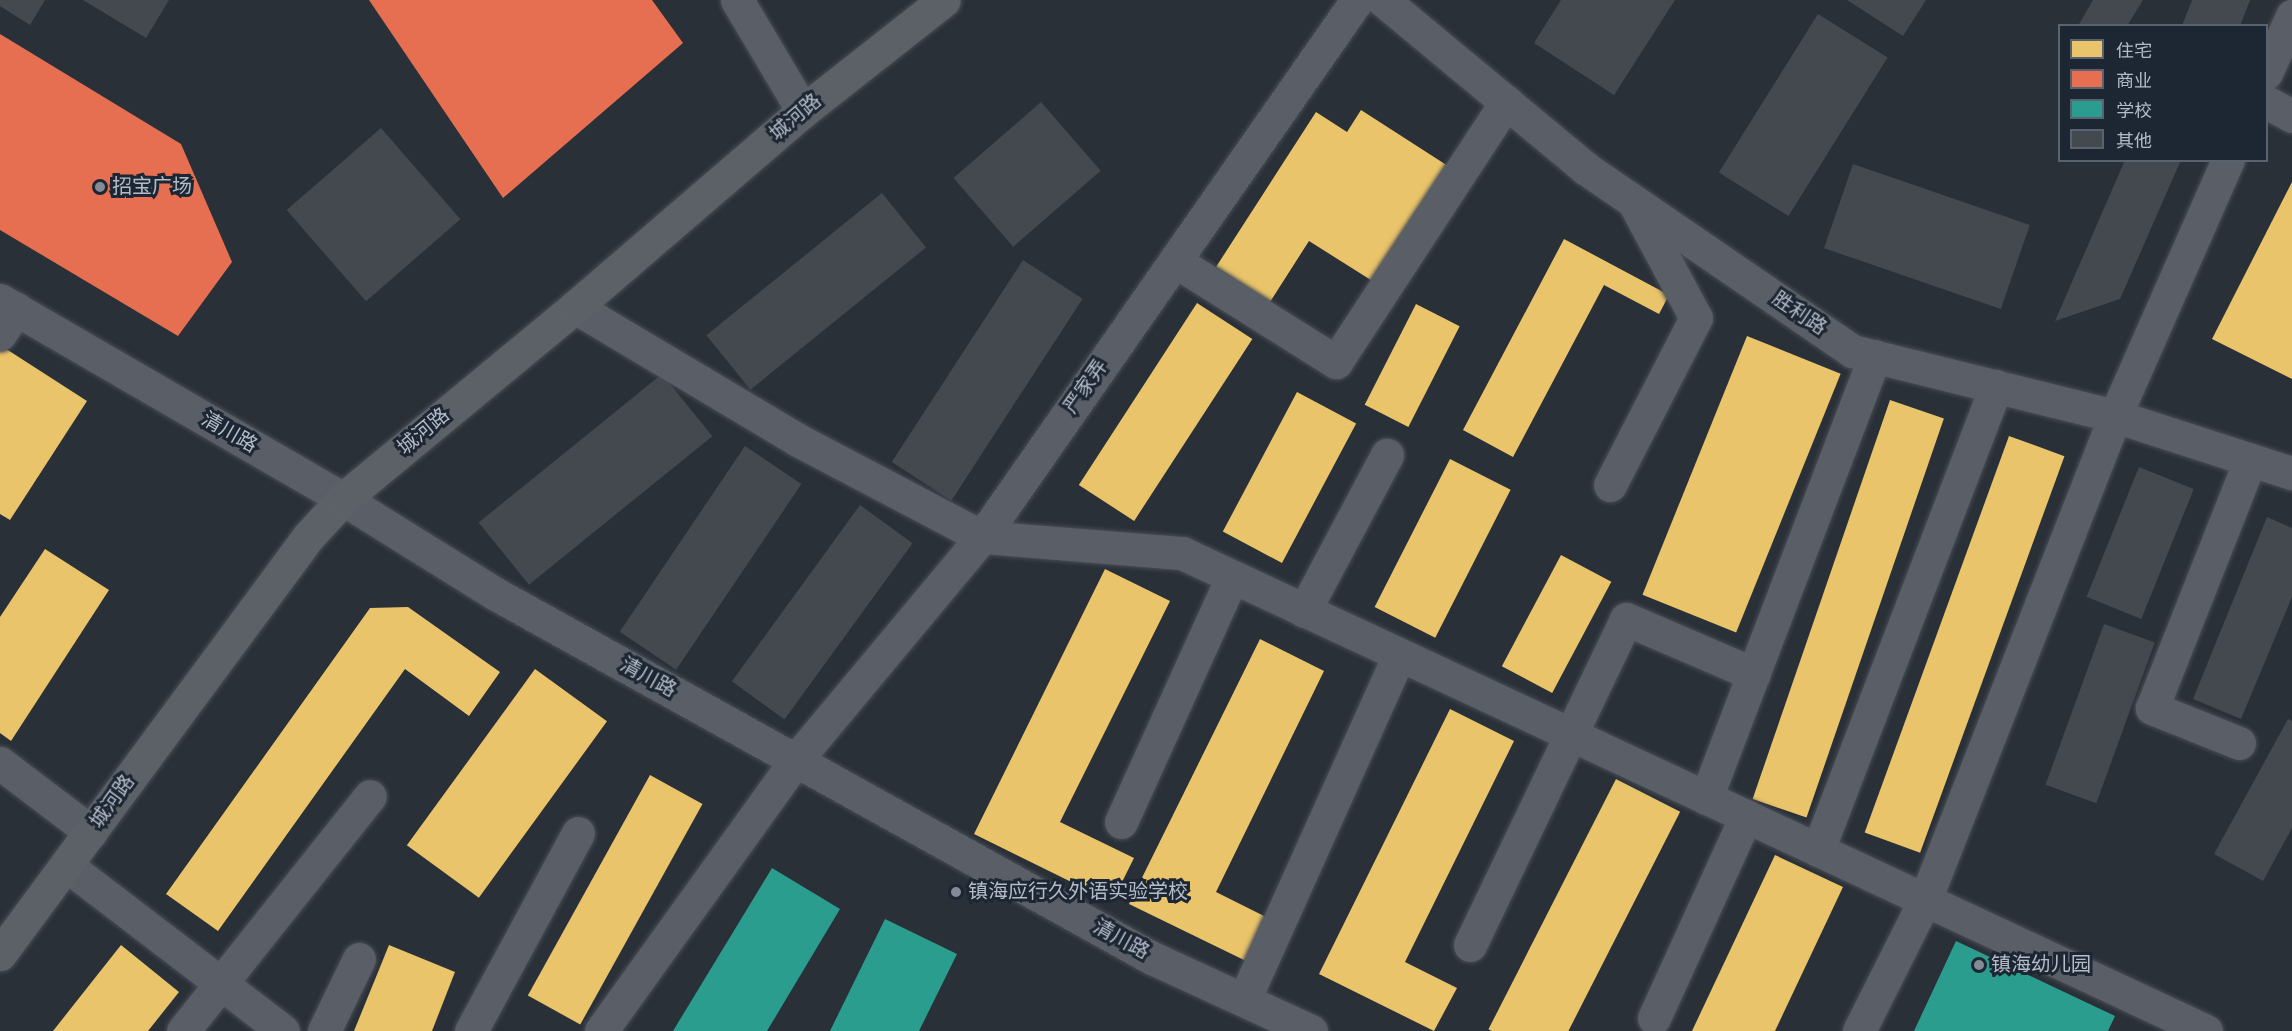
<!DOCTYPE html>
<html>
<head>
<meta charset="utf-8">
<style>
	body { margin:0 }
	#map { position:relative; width:2292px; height:1031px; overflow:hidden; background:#2a3038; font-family:"Sofia Sans Condensed","Noto Sans SC",sans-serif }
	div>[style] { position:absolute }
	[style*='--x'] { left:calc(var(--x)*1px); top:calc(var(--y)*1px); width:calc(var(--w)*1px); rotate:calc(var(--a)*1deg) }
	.homes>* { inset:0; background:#e9c46a; transform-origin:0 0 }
	.shops>* { inset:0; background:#e76f51 }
	.schools>* { inset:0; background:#2a9d8f }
	.building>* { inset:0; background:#444950; transform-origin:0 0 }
	.roads { filter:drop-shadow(0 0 2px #484c53) drop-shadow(0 0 2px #484c53) }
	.minor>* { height:33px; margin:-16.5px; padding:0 16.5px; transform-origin:16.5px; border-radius:16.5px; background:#5a5e66 }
	.major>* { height:33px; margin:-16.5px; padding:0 16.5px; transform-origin:16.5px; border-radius:16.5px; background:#5c6168 }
	.dots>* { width:16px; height:16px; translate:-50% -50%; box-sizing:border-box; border:3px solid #1d2633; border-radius:50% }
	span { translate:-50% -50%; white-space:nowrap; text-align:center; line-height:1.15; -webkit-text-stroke:6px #1d2633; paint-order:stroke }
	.street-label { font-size:20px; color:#b4bcc9 }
	.poi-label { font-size:20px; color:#b4bcc9 }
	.left { translate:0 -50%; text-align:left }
	.legend { position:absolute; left:2058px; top:24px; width:210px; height:138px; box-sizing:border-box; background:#1d2633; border:2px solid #59626f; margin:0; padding:8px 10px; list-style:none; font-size:18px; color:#b4bcc9 }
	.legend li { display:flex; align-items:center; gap:12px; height:30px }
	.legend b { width:30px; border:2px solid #59626f }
</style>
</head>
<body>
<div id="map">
	<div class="homes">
		<div style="clip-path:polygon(1361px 110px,1448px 166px,1374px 282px,1309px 241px,1270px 302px,1216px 267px,1316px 112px,1347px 132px)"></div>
		<div style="clip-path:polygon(2292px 182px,2292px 379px,2212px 339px)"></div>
		<div style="clip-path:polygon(1564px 239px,1669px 295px,1659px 314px,1604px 285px,1513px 457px,1463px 430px)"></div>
		<div style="left:1197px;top:303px;width:66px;height:217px;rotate:33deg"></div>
		<div style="left:1416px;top:304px;width:49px;height:113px;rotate:27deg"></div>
		<div style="left:1747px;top:336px;width:101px;height:279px;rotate:22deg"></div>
		<div style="clip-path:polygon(0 345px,87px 401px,10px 520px,0 514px)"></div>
		<div style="left:1297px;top:392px;width:67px;height:158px;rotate:28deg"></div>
		<div style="left:1890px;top:400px;width:57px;height:422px;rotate:19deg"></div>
		<div style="left:2009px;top:436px;width:59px;height:422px;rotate:20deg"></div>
		<div style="left:1450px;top:459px;width:68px;height:166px;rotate:27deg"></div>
		<div style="clip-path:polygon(45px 549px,109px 590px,11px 741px,0 733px,0 617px)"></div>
		<div style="left:1561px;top:555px;width:57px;height:126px;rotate:28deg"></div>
		<div style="clip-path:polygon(1105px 569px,1170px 601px,1060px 822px,1134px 858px,1112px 902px,974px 834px)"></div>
		<div style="clip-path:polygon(408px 607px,500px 672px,469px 716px,405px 669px,218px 931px,166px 894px,370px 608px)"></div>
		<div style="clip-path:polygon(1260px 639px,1324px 671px,1216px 892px,1268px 918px,1246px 961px,1129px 904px)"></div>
		<div style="left:535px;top:669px;width:89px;height:218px;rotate:36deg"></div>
		<div style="clip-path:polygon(1450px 709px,1514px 741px,1405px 962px,1457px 988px,1434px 1031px,1319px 974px)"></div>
		<div style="left:650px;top:775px;width:60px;height:252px;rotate:29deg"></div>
		<div style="left:1616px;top:779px;width:72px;height:281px;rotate:27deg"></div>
		<div style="clip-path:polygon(1775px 855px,1843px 887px,1775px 1031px,1692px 1031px)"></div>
		<div style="clip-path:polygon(121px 945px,179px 992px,148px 1031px,53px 1031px)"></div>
		<div style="clip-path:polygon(389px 945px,455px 972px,432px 1031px,354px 1031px)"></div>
	</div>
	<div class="shops">
		<div style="clip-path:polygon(369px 0,652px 0,683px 43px,503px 198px)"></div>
		<div style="clip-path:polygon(0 34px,181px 144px,232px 262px,178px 336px,0 230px)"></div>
	</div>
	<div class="schools">
		<div style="clip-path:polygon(772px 868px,840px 909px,767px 1031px,673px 1031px)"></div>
		<div style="clip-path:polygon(885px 919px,957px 954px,919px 1031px,830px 1031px)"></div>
		<div style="clip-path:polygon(1956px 941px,2115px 1016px,2108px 1031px,1914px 1031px)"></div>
	</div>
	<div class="building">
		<div style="clip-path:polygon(0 0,45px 0,30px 25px,0 6px)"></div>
		<div style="clip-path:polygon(83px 0,169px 0,146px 38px)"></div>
		<div style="clip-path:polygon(1561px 0,1675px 0,1614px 95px,1534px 43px)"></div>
		<div style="clip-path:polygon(1847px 0,1926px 0,1903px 36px)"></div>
		<div style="clip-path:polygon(2093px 0,2143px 0,2127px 26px,2078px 26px)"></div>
		<div style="clip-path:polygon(2192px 0,2250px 0,2240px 26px,2182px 26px)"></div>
		<div style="left:1818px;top:14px;width:82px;height:187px;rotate:32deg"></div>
		<div style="left:1041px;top:102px;width:91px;height:116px;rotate:49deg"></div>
		<div style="left:381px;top:128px;width:121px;height:125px;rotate:49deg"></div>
		<div style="clip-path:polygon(2125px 160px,2181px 160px,2120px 299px,2055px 321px)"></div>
		<div style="left:1853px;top:164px;width:187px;height:89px;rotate:19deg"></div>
		<div style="left:882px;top:193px;width:70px;height:226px;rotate:51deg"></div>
		<div style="left:1023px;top:260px;width:71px;height:241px;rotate:33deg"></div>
		<div style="left:662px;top:374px;width:80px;height:236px;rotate:51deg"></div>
		<div style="left:745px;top:446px;width:68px;height:224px;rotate:34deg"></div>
		<div style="left:2139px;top:467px;width:59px;height:140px;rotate:22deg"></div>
		<div style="left:860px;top:505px;width:65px;height:218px;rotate:36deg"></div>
		<div style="clip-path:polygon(2267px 517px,2292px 528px,2292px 597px,2241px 719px,2193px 699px)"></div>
		<div style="left:2104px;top:624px;width:54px;height:171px;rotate:20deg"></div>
		<div style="clip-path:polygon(2288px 719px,2292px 721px,2292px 828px,2263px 881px,2214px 854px)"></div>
	</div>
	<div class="roads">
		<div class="minor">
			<div style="--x:737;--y:0;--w:129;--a:59.3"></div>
			<div style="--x:1383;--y:0;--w:263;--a:39.7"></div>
			<div style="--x:1585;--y:168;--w:324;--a:34.4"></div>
			<div style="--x:1852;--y:351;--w:271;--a:13.9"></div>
			<div style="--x:2115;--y:416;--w:186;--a:17.9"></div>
			<div style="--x:2266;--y:73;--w:63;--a:-65.5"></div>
			<div style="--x:2266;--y:102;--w:30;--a:28"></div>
			<div style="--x:1175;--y:261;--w:190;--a:32.1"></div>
			<div style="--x:1336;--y:362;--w:311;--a:-56.8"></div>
			<div style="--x:0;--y:300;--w:397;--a:30.1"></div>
			<div style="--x:343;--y:499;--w:178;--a:31.9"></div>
			<div style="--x:494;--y:593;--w:752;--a:29.02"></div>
			<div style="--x:1152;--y:958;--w:175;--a:24.7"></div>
			<div style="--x:575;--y:307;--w:260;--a:30.8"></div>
			<div style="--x:798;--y:440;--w:208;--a:27.8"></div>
			<div style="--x:982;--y:537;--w:201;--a:4.6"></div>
			<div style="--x:1182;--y:553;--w:1130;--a:25.02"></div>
			<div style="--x:0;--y:334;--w:30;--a:-57"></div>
			<div style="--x:1610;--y:485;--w:188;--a:-62.8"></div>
			<div style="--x:1696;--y:318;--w:127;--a:-118.2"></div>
			<div style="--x:1304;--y:611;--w:177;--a:-62"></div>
			<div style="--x:2239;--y:743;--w:94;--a:-158.1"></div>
			<div style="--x:2152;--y:708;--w:267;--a:-68.4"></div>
			<div style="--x:0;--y:763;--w:114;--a:37.2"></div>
			<div style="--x:1706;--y:798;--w:473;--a:-69.1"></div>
			<div style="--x:1121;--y:822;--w:269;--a:-65.6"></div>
			<div style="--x:1818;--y:850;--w:497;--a:-69"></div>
			<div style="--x:66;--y:865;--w:273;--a:37.4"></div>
			<div style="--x:1470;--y:945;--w:361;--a:-64.4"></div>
			<div style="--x:1626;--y:619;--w:139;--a:23.3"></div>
			<div style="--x:1244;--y:1000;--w:378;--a:-65.8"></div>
			<div style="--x:1654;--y:1018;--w:222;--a:-65.5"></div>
			<div style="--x:183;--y:1031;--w:300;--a:-51.5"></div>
			<div style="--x:324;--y:1031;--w:80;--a:-64.1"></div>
			<div style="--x:471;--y:1031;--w:225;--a:-61.6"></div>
			<div style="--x:601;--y:1031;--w:334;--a:-54.3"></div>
			<div style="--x:796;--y:760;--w:290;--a:-50.2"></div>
			<div style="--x:982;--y:537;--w:655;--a:-55.07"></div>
			<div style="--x:1859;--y:1031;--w:147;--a:-63.3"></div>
			<div style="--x:1925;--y:900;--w:520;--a:-68.57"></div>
			<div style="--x:2115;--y:416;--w:280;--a:-66.2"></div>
		</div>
		<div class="major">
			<div style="--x:0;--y:954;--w:518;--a:-53.55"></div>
			<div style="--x:308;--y:537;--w:52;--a:-47.4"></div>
			<div style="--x:343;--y:499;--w:301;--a:-39.6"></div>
			<div style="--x:575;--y:307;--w:301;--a:-40.7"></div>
			<div style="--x:803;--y:111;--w:179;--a:-38.2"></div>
		</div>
	</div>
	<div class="dots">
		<div style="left:100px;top:187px;background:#848b96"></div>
		<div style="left:956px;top:892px;background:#848b96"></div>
		<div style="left:1979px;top:965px;background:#848b96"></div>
	</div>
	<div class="street-label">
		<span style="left:796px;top:118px;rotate:-40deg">城河路</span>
		<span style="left:1799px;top:314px;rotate:34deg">胜利路</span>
		<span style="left:1086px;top:387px;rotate:-55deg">严家弄</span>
		<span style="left:424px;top:432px;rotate:-40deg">城河路</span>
		<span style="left:229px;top:433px;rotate:30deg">清川路</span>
		<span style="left:648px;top:678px;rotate:29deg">清川路</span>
		<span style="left:113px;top:802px;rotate:-54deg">城河路</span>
		<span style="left:1121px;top:940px;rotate:29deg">清川路</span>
	</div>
	<div class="poi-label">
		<span class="left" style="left:112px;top:187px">招宝广场</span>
		<span class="left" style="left:968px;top:892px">镇海应行久外语实验学校</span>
		<span class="left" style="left:1991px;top:965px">镇海幼儿园</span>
	</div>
	<ul class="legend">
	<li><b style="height:16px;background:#e9c46a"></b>住宅</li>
	<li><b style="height:16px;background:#e76f51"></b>商业</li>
	<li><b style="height:16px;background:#2a9d8f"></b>学校</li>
	<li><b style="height:16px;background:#444950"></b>其他</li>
	</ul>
</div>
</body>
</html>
